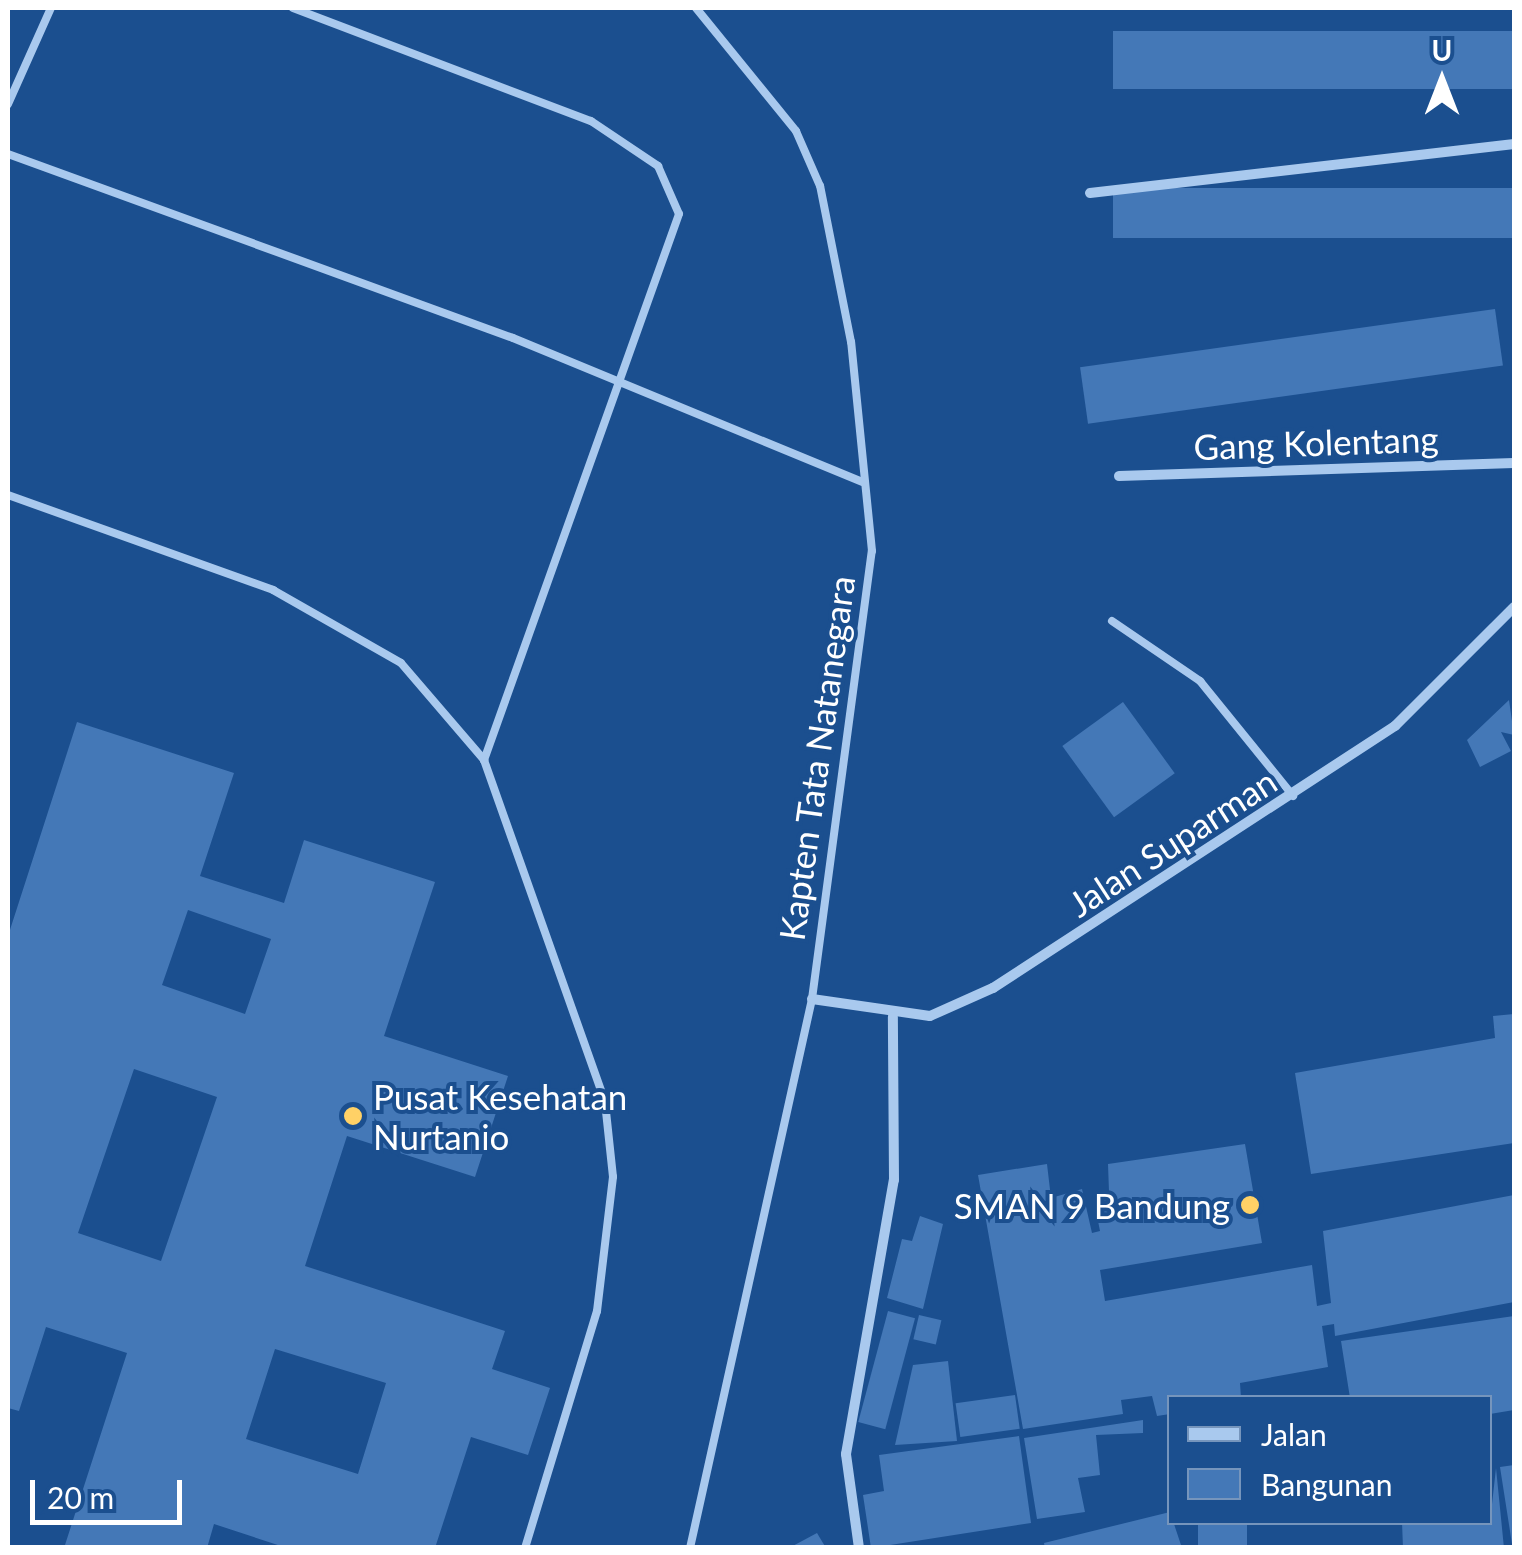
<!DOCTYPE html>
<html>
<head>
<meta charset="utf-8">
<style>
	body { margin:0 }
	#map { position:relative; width:1522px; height:1555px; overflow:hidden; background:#1b4f8f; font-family:Lato,sans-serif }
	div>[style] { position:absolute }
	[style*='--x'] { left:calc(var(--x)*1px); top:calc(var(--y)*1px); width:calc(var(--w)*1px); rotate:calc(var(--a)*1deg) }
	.building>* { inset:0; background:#4478b7; transform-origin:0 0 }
	.service>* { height:8px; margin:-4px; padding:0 4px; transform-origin:4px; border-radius:4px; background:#a9c9ee }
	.minor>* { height:10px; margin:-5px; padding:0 5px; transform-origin:5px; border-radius:5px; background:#a9c9ee }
	.dots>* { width:28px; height:28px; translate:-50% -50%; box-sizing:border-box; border:5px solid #1b4f8f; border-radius:50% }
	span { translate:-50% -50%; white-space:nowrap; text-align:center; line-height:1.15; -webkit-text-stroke:8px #1b4f8f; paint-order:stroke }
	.street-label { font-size:35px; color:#fff }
	.poi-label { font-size:35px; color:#fff }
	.left { translate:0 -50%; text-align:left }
	.right { translate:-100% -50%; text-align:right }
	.frame { position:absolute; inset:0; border:10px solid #fff; pointer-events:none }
	.legend { position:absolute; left:1167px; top:1395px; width:325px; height:130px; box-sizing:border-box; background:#1b4f8f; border:2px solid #7695bc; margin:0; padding:12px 18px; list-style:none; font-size:30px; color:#fff }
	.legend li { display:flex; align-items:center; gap:20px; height:50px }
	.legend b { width:50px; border:2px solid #7695bc }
	.north { position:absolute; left:1392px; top:30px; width:100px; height:100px; -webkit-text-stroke:8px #1b4f8f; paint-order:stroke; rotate:0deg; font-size:28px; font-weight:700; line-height:40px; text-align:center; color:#fff }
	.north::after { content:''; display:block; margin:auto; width:35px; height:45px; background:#fff; clip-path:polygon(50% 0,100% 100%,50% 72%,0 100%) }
	.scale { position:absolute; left:30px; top:1480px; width:152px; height:45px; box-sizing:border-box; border:5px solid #fff; border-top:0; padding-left:12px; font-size:30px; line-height:35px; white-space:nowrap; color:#fff; -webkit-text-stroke:8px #1b4f8f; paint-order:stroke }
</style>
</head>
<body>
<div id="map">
	<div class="building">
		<div style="left:1514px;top:31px;width:58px;height:401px;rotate:90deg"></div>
		<div style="left:1514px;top:188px;width:50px;height:401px;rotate:90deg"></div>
		<div style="left:1495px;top:309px;width:57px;height:419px;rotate:82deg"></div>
		<div style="clip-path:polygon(1509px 700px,1514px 735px,1501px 732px,1511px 751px,1480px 767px,1467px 740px)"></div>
		<div style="left:1123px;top:702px;width:88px;height:75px;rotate:54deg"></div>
		<div style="clip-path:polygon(evenodd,77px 722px,234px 773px,200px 876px,284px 903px,304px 840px,435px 882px,384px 1036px,508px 1076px,475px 1177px,347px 1136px,305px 1266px,505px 1331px,492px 1369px,550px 1388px,528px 1455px,471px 1437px,435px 1548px,287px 1548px,214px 1524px,207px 1548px,64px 1548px,127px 1353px,46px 1327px,19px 1411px,8px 1408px,8px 936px,77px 722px,188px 910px,271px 939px,245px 1014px,162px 985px,188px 910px,77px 722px,134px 1069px,217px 1097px,161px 1261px,78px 1233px,134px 1069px,77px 722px,275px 1349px,386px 1383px,358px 1474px,246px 1439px,275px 1349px)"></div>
		<div style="clip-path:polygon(1514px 1014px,1514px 1143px,1311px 1174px,1295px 1073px,1495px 1038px,1493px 1016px)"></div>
		<div style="clip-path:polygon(1245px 1144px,1262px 1243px,1100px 1270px,1105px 1301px,1312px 1265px,1317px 1306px,1331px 1303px,1323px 1231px,1514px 1195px,1514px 1302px,1335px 1336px,1334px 1324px,1322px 1326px,1328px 1367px,1240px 1383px,1241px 1398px,1170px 1398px,1170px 1414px,1157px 1416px,1152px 1396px,1121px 1400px,1123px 1414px,1023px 1429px,978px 1175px,1047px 1164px,1051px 1198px,1082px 1189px,1092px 1233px,1100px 1231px,1093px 1196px,1109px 1192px,1108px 1164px)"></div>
		<div style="clip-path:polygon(920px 1216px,943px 1224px,923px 1309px,887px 1298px,902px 1239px,912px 1241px)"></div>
		<div style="left:888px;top:1311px;width:28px;height:115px;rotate:15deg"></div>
		<div style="left:919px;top:1315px;width:23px;height:25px;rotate:13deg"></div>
		<div style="clip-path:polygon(1514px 1316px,1514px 1410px,1490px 1414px,1490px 1398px,1350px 1398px,1341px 1341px)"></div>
		<div style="clip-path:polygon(948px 1361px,957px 1441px,895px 1445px,913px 1365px)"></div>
		<div style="left:1015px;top:1395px;width:34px;height:60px;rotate:82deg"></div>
		<div style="clip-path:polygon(1143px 1420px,1143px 1433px,1096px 1435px,1100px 1475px,1078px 1478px,1085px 1512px,1037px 1519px,1024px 1438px)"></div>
		<div style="clip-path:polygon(1019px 1436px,1031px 1523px,871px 1548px,863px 1495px,884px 1491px,879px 1455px)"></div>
		<div style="clip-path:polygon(1514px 1465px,1514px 1544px,1512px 1544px,1500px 1467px)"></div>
		<div style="clip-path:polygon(1496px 1468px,1504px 1548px,1403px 1548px,1402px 1522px,1490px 1522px)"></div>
		<div style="clip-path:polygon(1170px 1512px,1182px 1548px,1045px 1548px,1044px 1543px)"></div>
		<div style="left:1198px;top:1522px;width:49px;height:26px"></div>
		<div style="clip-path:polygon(817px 1533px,826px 1548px,789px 1548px)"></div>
	</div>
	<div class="service">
		<div style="--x:293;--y:8;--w:319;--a:20.8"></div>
		<div style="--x:591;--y:121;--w:81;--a:33.9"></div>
		<div style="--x:658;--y:166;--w:52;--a:66.4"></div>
		<div style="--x:679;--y:214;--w:580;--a:109.65"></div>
		<div style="--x:8;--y:104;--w:105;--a:-65.9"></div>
		<div style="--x:8;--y:154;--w:537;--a:20.02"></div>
		<div style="--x:513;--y:338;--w:378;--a:22.4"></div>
		<div style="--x:8;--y:495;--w:282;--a:19.7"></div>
		<div style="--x:273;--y:590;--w:147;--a:29.7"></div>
		<div style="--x:401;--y:663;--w:128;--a:49.4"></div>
		<div style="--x:484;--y:760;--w:363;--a:70.5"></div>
		<div style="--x:605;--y:1102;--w:75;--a:83.9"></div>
		<div style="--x:613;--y:1177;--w:135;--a:96.8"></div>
		<div style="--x:597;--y:1311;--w:248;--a:106.9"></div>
		<div style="--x:1112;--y:621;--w:107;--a:34.3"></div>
		<div style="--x:1200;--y:681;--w:148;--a:51"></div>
		<div style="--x:690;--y:1548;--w:562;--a:-77.47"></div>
		<div style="--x:812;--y:999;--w:452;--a:-82.4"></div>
		<div style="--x:872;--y:551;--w:210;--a:-95.7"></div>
		<div style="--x:851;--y:342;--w:159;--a:-101.2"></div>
		<div style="--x:820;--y:186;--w:60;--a:-113.6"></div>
		<div style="--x:796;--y:131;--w:159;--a:-129.1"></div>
	</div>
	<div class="minor">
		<div style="--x:1090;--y:193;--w:427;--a:-6.6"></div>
		<div style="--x:1119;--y:476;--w:395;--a:-1.9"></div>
		<div style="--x:812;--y:999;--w:119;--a:8.2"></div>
		<div style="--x:930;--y:1016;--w:69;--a:-24"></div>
		<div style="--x:993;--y:988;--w:480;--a:-33.1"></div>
		<div style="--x:1395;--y:726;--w:168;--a:-45"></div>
		<div style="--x:859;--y:1548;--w:95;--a:-97.9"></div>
		<div style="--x:846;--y:1454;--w:278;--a:-80.1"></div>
		<div style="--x:894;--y:1180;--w:163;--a:-90.4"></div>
	</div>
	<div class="dots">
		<div style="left:353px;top:1116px;background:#ffd166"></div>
		<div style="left:1250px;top:1205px;background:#ffd166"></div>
	</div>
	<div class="street-label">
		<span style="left:1316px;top:442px;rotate:-2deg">Gang Kolentang</span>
		<span style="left:816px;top:758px;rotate:-82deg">Kapten Tata Natanegara</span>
		<span style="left:1172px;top:842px;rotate:-33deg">Jalan Suparman</span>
	</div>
	<div class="poi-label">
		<span class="left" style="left:373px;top:1116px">Pusat Kesehatan<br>Nurtanio</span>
		<span class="right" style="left:1230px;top:1205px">SMAN 9 Bandung</span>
	</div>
	<div class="frame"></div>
	<ul class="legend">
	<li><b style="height:12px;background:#a9c9ee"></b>Jalan</li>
	<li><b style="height:28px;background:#4478b7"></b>Bangunan</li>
	</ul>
	<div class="north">U</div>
	<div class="scale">20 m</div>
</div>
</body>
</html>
